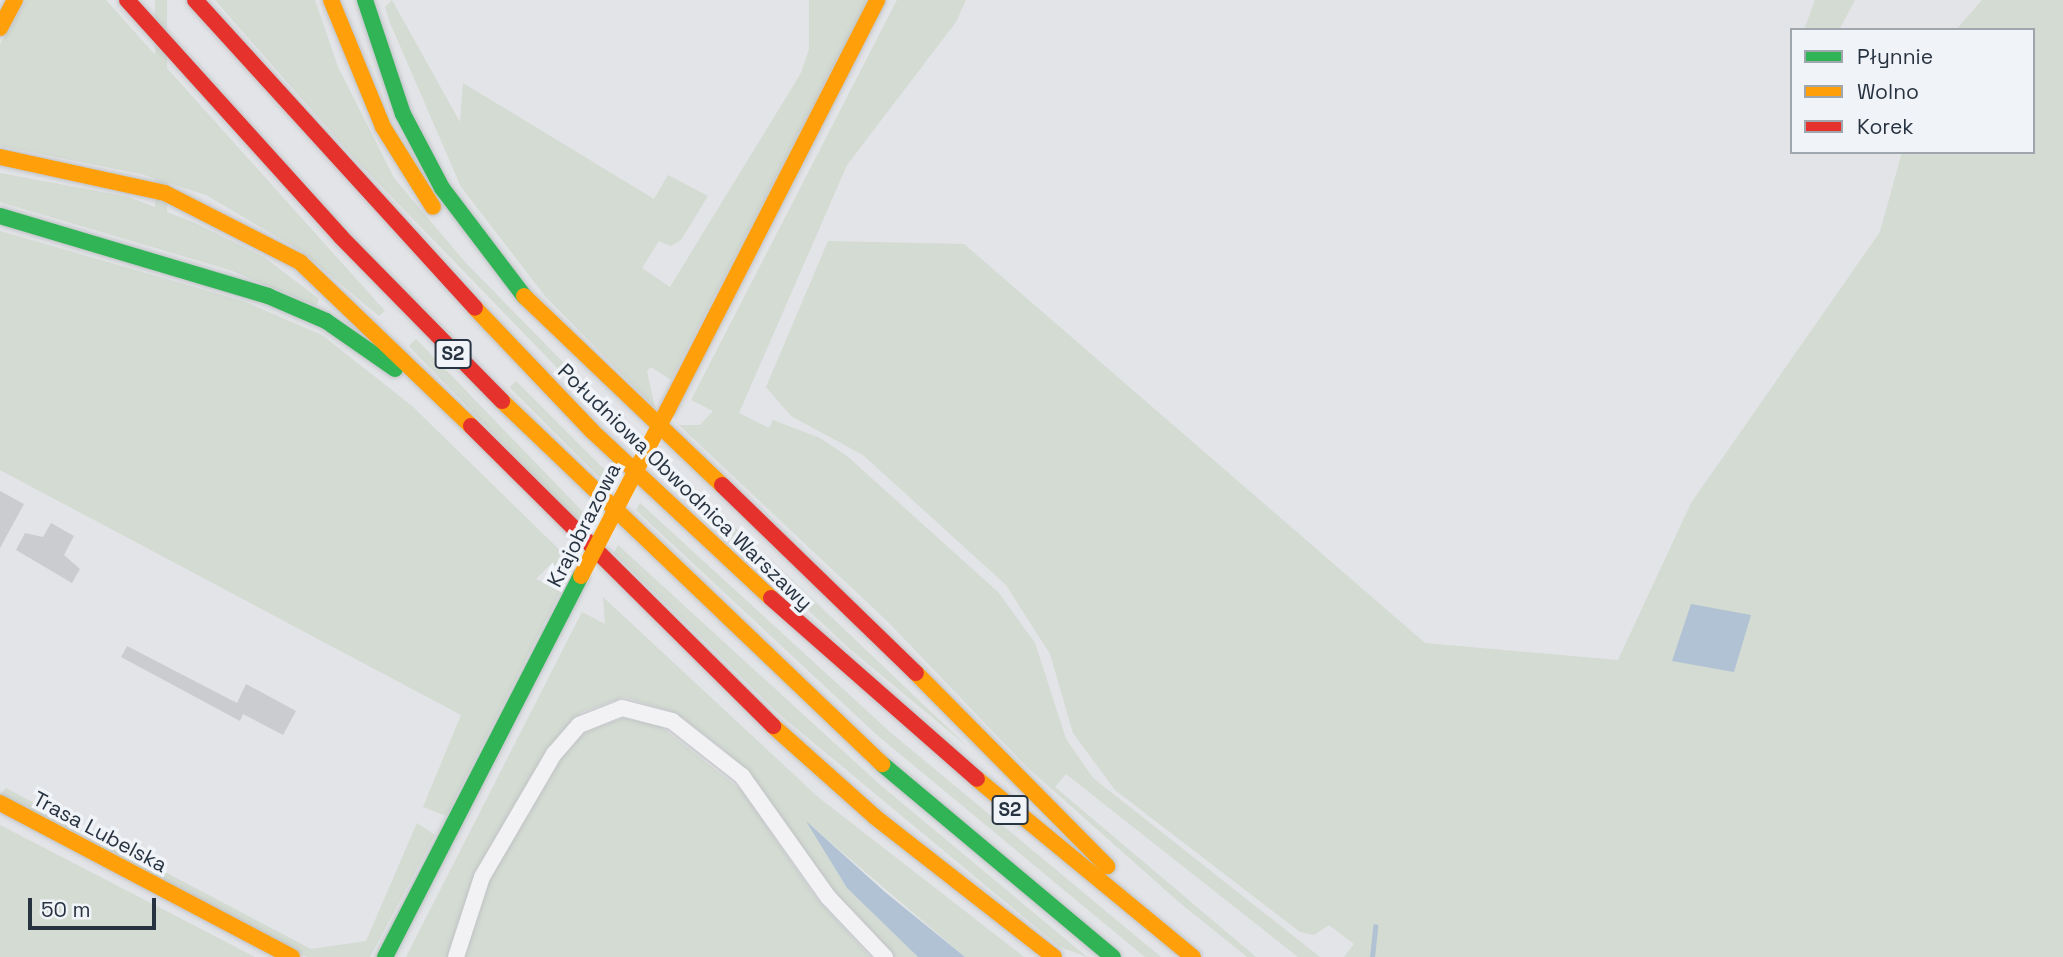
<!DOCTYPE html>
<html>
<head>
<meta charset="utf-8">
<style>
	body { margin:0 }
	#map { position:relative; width:2063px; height:957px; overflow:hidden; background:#e2e4e7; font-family:"Space Grotesk",sans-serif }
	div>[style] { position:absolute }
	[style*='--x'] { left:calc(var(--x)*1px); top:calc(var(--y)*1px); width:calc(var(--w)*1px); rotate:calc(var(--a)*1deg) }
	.green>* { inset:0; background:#d3dbd2; transform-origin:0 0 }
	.water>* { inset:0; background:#b0c2d3 }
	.stream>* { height:5px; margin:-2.5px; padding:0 2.5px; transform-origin:2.5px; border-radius:2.5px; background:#b0c2d3 }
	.building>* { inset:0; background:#cacccf }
	.roads { filter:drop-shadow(0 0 2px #c0c2c5) drop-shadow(0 0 2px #c0c2c5) }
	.street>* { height:16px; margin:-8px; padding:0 8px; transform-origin:8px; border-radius:8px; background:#f2f2f4 }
	.fast>* { height:16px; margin:-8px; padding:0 8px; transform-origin:8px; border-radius:8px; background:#30b455 }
	.slow>* { height:16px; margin:-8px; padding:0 8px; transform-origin:8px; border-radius:8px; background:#ff9f0a }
	.jam>* { height:16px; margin:-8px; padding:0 8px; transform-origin:8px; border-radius:8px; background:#e5322d }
	.slow-bridge>* { height:16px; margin:-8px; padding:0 8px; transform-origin:8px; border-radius:8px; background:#ff9f0a }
	span { translate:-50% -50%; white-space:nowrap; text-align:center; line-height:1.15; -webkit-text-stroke:7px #f0f3f7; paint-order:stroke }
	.shield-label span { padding:2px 5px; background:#f0f3f7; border:2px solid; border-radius:5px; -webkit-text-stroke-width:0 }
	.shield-label { font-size:19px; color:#283341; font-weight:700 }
	.street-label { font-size:21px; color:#283341 }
	.legend { position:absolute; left:1790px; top:28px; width:245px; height:126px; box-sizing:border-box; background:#f0f3f7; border:2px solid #a0a6ae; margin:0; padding:9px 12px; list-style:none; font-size:21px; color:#283341 }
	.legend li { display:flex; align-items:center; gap:14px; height:35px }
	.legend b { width:35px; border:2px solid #a0a6ae }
	.scale { position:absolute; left:28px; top:898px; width:128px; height:32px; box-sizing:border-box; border:4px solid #283341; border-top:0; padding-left:9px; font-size:21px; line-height:24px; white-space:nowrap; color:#283341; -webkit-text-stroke:5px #f0f3f7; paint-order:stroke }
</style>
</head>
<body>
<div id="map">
	<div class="green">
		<div style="clip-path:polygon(26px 0,106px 0,385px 311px,379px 316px,301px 251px,206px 195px,141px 174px,0 146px,0 44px)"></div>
		<div style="left:155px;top:0;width:12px;height:244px"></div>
		<div style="clip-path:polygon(215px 0,315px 0,338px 67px,394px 178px,465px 262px,638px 439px,634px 447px,353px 157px)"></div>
		<div style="clip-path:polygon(392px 0,460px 122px,463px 83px,654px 199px,668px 175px,708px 196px,681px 240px,671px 246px,659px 241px,642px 268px,670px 287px,801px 73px,809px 49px,809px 0,868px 0,671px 380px,651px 367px,647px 371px,655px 408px,545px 296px,461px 187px,391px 25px,385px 7px)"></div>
		<div style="clip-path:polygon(897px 0,966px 0,956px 22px,847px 165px,739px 413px,769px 428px,773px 420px,820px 438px,847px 456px,998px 592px,1035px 643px,1066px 739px,1093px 778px,1320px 957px,1298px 957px,1066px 774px,1055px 787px,1256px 957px,1247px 957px,1180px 903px,1028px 768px,888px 622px,679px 425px,700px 425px,713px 411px,691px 400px)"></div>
		<div style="clip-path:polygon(1815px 0,1855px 0,1839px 30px,1804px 30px)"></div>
		<div style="clip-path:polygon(1982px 0,2063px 0,2063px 957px,1344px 957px,1354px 944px,1329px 925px,1314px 935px,1300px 932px,1115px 790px,1073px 733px,1050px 654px,1006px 585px,863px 455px,791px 416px,766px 387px,828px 241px,964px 244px,1425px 643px,1618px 660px,1691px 503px,1880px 232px,1902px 152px,2033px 152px,2033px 30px,1956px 30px)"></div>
		<div style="clip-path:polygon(0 173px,129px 197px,195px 223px,264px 257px,319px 299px,316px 306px,230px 270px,0 202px)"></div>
		<div style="clip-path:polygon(0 231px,243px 301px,322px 335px,412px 406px,574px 564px,550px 565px,536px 579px,560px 592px,446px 816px,423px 807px,461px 715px,0 470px)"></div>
		<div style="left:416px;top:339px;width:257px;height:10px;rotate:46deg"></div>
		<div style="left:516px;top:381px;width:142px;height:9px;rotate:45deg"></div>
		<div style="clip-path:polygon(661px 460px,782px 570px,969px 748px,850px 649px,657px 469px)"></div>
		<div style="clip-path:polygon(640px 503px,890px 732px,1161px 957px,1145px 957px,877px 735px,636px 510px)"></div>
		<div style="clip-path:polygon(618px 545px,878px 783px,1087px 957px,1060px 947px,779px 714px,614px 553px)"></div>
		<div style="clip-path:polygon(603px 597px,818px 797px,1024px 957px,965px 957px,808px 823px,847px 888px,918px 957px,895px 957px,848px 908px,723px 749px,676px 713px,624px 697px,582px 712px,544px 755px,473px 879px,448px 957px,406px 957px,582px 612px,605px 624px)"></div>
		<div style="clip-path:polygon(622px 718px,659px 725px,742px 791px,816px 898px,870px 957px,464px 957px,488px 881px,551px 769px,581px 734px)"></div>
		<div style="clip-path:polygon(6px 788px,311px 949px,366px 941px,417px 823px,435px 835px,370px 957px,307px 957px,0 795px)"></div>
		<div style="clip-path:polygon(0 825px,255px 957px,0 957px)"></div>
	</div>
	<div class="water">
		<div style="clip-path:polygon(1691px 604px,1751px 615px,1734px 672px,1672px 661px)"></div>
		<div style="clip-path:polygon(806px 821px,885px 892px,965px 957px,918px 957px,847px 888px)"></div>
	</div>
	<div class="stream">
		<div style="--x:1372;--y:957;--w:31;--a:-84"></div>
	</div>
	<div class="building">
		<div style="clip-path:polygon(0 491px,24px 504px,0 548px)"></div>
		<div style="clip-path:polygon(51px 523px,74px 536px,64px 555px,80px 569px,72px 583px,16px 550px,25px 533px,43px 537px)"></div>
		<div style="clip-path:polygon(127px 646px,237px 703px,246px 684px,296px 711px,283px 735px,243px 714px,240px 721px,121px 657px)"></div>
	</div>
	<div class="roads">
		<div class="street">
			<div style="--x:456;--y:957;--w:84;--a:-72"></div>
			<div style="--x:482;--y:877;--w:143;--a:-59.7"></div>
			<div style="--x:554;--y:754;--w:38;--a:-49"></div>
			<div style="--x:579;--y:725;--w:46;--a:-21.6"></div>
			<div style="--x:622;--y:708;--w:52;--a:14.6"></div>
			<div style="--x:672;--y:721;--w:89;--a:38.2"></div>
			<div style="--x:742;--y:776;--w:148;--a:54.6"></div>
			<div style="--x:828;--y:897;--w:83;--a:46.5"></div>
		</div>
		<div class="fast">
			<div style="--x:365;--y:0;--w:120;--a:71.6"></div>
			<div style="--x:403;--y:114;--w:84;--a:62.2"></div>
			<div style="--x:442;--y:188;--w:136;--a:52.8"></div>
			<div style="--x:0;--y:216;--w:280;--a:16.6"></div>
			<div style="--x:268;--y:296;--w:63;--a:23.3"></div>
			<div style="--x:326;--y:321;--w:84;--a:34.8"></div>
			<div style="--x:882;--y:764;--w:301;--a:39.9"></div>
			<div style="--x:385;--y:957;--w:428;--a:-62.8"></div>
		</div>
		<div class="slow">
			<div style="--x:331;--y:0;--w:137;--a:67.7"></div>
			<div style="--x:383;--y:127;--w:94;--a:58"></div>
			<div style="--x:0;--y:28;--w:32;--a:-62"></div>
			<div style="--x:0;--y:157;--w:169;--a:12.3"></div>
			<div style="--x:165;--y:193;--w:152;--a:27.1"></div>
			<div style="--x:300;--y:262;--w:237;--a:43.8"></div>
			<div style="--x:524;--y:296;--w:274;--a:43.7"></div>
			<div style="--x:475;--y:308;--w:170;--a:46.4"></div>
			<div style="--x:592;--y:431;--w:245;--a:43"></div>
			<div style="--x:502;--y:401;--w:526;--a:43.69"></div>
			<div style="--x:668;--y:409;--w:459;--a:-62.9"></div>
			<div style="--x:916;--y:673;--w:272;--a:45.3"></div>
			<div style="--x:773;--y:726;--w:137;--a:41.7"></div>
			<div style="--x:875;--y:817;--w:227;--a:38"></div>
			<div style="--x:977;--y:779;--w:280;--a:39.5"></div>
			<div style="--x:0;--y:803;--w:330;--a:27.8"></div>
		</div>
		<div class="jam">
			<div style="--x:127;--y:0;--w:319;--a:47.9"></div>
			<div style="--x:341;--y:237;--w:230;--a:45.5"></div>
			<div style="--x:195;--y:0;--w:416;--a:47.7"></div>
			<div style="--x:471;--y:426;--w:426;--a:44.8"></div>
			<div style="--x:722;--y:485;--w:270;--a:44.1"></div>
			<div style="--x:771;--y:598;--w:274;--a:41.3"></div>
		</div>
	</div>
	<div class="slow-bridge">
		<div style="--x:581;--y:576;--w:188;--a:-62.5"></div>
	</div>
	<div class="shield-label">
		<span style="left:453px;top:354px">S2</span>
		<span style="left:1010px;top:810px">S2</span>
	</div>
	<div class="street-label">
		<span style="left:685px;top:487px;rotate:44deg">Południowa Obwodnica Warszawy</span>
		<span style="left:584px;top:525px;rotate:-63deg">Krajobrazowa</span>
		<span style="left:100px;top:832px;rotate:28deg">Trasa Lubelska</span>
	</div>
	<ul class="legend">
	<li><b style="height:9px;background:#30b455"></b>Płynnie</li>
	<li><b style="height:9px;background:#ff9f0a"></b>Wolno</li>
	<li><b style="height:9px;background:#e5322d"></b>Korek</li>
	</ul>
	<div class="scale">50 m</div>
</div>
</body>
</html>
